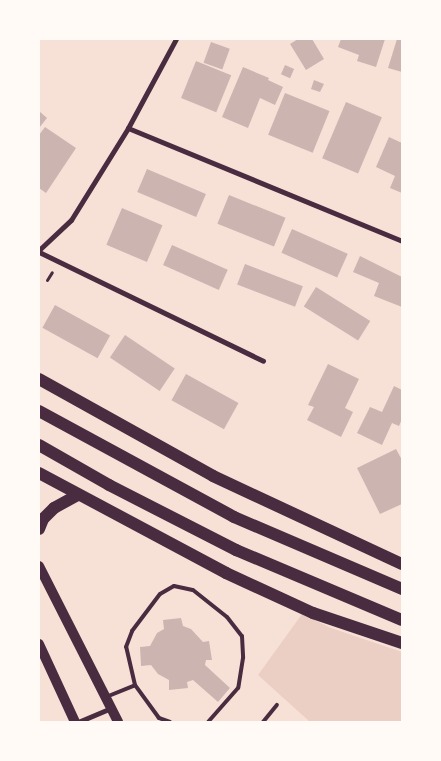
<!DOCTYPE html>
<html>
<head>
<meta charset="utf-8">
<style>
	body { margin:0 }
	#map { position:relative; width:441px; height:761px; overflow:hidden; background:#f7e1d7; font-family:"Fira Sans Condensed",sans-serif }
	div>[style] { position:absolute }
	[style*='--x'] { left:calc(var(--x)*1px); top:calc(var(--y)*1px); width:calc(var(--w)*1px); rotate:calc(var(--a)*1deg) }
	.green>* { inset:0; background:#ebcfc5 }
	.building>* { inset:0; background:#ccb4b1; transform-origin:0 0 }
	.path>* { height:3px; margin:-1.5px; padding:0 1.5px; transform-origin:1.5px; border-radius:1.5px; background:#4a2c40 }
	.service>* { height:4px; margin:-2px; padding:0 2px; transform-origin:2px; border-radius:2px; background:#4a2c40 }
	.minor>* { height:5px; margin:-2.5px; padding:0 2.5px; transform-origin:2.5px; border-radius:2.5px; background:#4a2c40 }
	.secondary>* { height:10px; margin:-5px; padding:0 5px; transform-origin:5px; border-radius:5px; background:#4a2c40 }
	.primary>* { height:12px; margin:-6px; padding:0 6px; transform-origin:6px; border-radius:6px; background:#4a2c40 }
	span { translate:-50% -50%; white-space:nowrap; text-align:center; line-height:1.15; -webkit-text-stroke:4px #fffaf5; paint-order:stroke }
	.frame { position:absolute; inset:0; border:40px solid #fffaf5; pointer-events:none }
</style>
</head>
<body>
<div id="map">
	<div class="green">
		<div style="clip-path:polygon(302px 614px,331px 628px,402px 652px,402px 722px,310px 722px,258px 675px)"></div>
	</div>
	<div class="building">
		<div style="clip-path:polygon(298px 39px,312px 39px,324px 59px,306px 70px,290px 44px)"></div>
		<div style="clip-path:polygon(341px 39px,385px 39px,376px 67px,357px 61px,359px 55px,338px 47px)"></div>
		<div style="clip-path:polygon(397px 39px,402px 39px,402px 72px,388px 68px)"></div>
		<div style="left:211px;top:42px;width:20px;height:22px;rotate:20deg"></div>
		<div style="left:196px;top:61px;width:38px;height:40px;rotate:22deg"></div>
		<div style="left:285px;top:65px;width:10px;height:10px;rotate:24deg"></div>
		<div style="clip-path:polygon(243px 67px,269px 78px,268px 80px,283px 87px,275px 105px,260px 98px,248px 128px,222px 117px)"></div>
		<div style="clip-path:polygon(314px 80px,324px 84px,320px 92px,311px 89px)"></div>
		<div style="left:285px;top:93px;width:48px;height:45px;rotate:22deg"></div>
		<div style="left:346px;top:102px;width:39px;height:61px;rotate:23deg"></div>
		<div style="clip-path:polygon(39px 111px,47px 118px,39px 128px)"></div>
		<div style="clip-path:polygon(45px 127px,76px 148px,46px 193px,39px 188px,39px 135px)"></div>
		<div style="clip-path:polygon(389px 137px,402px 143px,402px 193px,390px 188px,395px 176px,376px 167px)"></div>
		<div style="left:147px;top:169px;width:64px;height:25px;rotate:23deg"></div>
		<div style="left:229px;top:195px;width:61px;height:31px;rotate:22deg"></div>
		<div style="left:122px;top:208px;width:44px;height:40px;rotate:23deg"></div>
		<div style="left:292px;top:229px;width:61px;height:26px;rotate:24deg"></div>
		<div style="left:172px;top:245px;width:61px;height:22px;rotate:24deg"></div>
		<div style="clip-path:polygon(360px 256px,402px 277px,402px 307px,374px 296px,379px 283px,353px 272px)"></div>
		<div style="left:245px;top:264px;width:62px;height:22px;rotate:21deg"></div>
		<div style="left:316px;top:287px;width:64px;height:23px;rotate:32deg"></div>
		<div style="left:55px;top:305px;width:63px;height:26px;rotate:29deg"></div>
		<div style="left:125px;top:335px;width:60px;height:27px;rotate:34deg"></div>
		<div style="clip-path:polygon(328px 364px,359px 379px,345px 408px,353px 412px,341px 437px,307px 420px,314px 407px,308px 405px)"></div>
		<div style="left:186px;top:374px;width:60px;height:30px;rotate:29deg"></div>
		<div style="clip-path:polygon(394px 386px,402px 390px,402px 419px,399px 426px,392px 423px,382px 445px,357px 433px,370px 407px,382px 412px)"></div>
		<div style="clip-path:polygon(396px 449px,402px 460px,402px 504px,380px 514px,357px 468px)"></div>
		<div style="clip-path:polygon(181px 618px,183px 626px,191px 629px,203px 642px,209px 641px,212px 660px,206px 660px,205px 665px,230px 688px,218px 702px,193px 680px,187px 682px,188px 688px,169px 690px,169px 680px,158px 674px,151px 665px,141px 666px,140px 647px,150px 646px,157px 633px,164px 629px,163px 620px)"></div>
	</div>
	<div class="path">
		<div style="--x:47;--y:280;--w:9;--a:-58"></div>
	</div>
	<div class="service">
		<div style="--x:106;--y:697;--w:31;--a:-22"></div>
		<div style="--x:170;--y:722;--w:12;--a:-160"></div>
		<div style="--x:159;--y:718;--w:41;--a:-126"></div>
		<div style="--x:135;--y:685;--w:39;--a:-103"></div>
		<div style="--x:126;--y:647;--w:17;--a:-69"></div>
		<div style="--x:132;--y:631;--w:46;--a:-52.9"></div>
		<div style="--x:160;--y:594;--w:16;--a:-30"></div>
		<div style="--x:174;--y:586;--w:19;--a:12"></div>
		<div style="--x:193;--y:590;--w:43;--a:38.5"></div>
		<div style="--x:227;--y:617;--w:24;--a:52"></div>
		<div style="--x:242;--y:636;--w:22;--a:87"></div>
		<div style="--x:243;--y:658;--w:30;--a:99"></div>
		<div style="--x:238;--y:688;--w:45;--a:131.4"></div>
		<div style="--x:263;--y:722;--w:22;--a:-51"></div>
	</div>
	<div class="minor">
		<div style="--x:128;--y:128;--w:296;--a:22.4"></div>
		<div style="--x:39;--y:250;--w:44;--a:-43.2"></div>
		<div style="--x:71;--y:220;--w:108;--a:-58.2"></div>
		<div style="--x:128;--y:128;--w:101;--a:-61.7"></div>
		<div style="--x:39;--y:252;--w:249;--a:25.9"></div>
		<div style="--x:78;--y:722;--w:36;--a:-23"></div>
	</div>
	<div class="secondary">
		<div style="--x:39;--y:566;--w:175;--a:63.1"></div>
		<div style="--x:39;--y:644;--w:86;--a:65.2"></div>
	</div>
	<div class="primary">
		<div style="--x:39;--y:379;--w:199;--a:29.1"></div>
		<div style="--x:213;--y:476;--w:208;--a:25"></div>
		<div style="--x:39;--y:411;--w:222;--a:28.5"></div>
		<div style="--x:234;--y:517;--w:183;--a:23.2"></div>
		<div style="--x:39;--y:445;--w:81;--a:29.7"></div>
		<div style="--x:109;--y:485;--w:143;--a:27.1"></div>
		<div style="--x:236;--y:550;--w:180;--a:22.9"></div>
		<div style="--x:39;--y:473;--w:212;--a:28.1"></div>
		<div style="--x:226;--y:573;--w:96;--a:24.7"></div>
		<div style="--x:313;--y:613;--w:94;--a:18.6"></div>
		<div style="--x:39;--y:529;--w:11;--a:-68"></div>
		<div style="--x:43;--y:519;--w:16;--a:-45"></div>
		<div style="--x:54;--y:508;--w:26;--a:-29"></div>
	</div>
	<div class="frame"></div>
</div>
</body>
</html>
